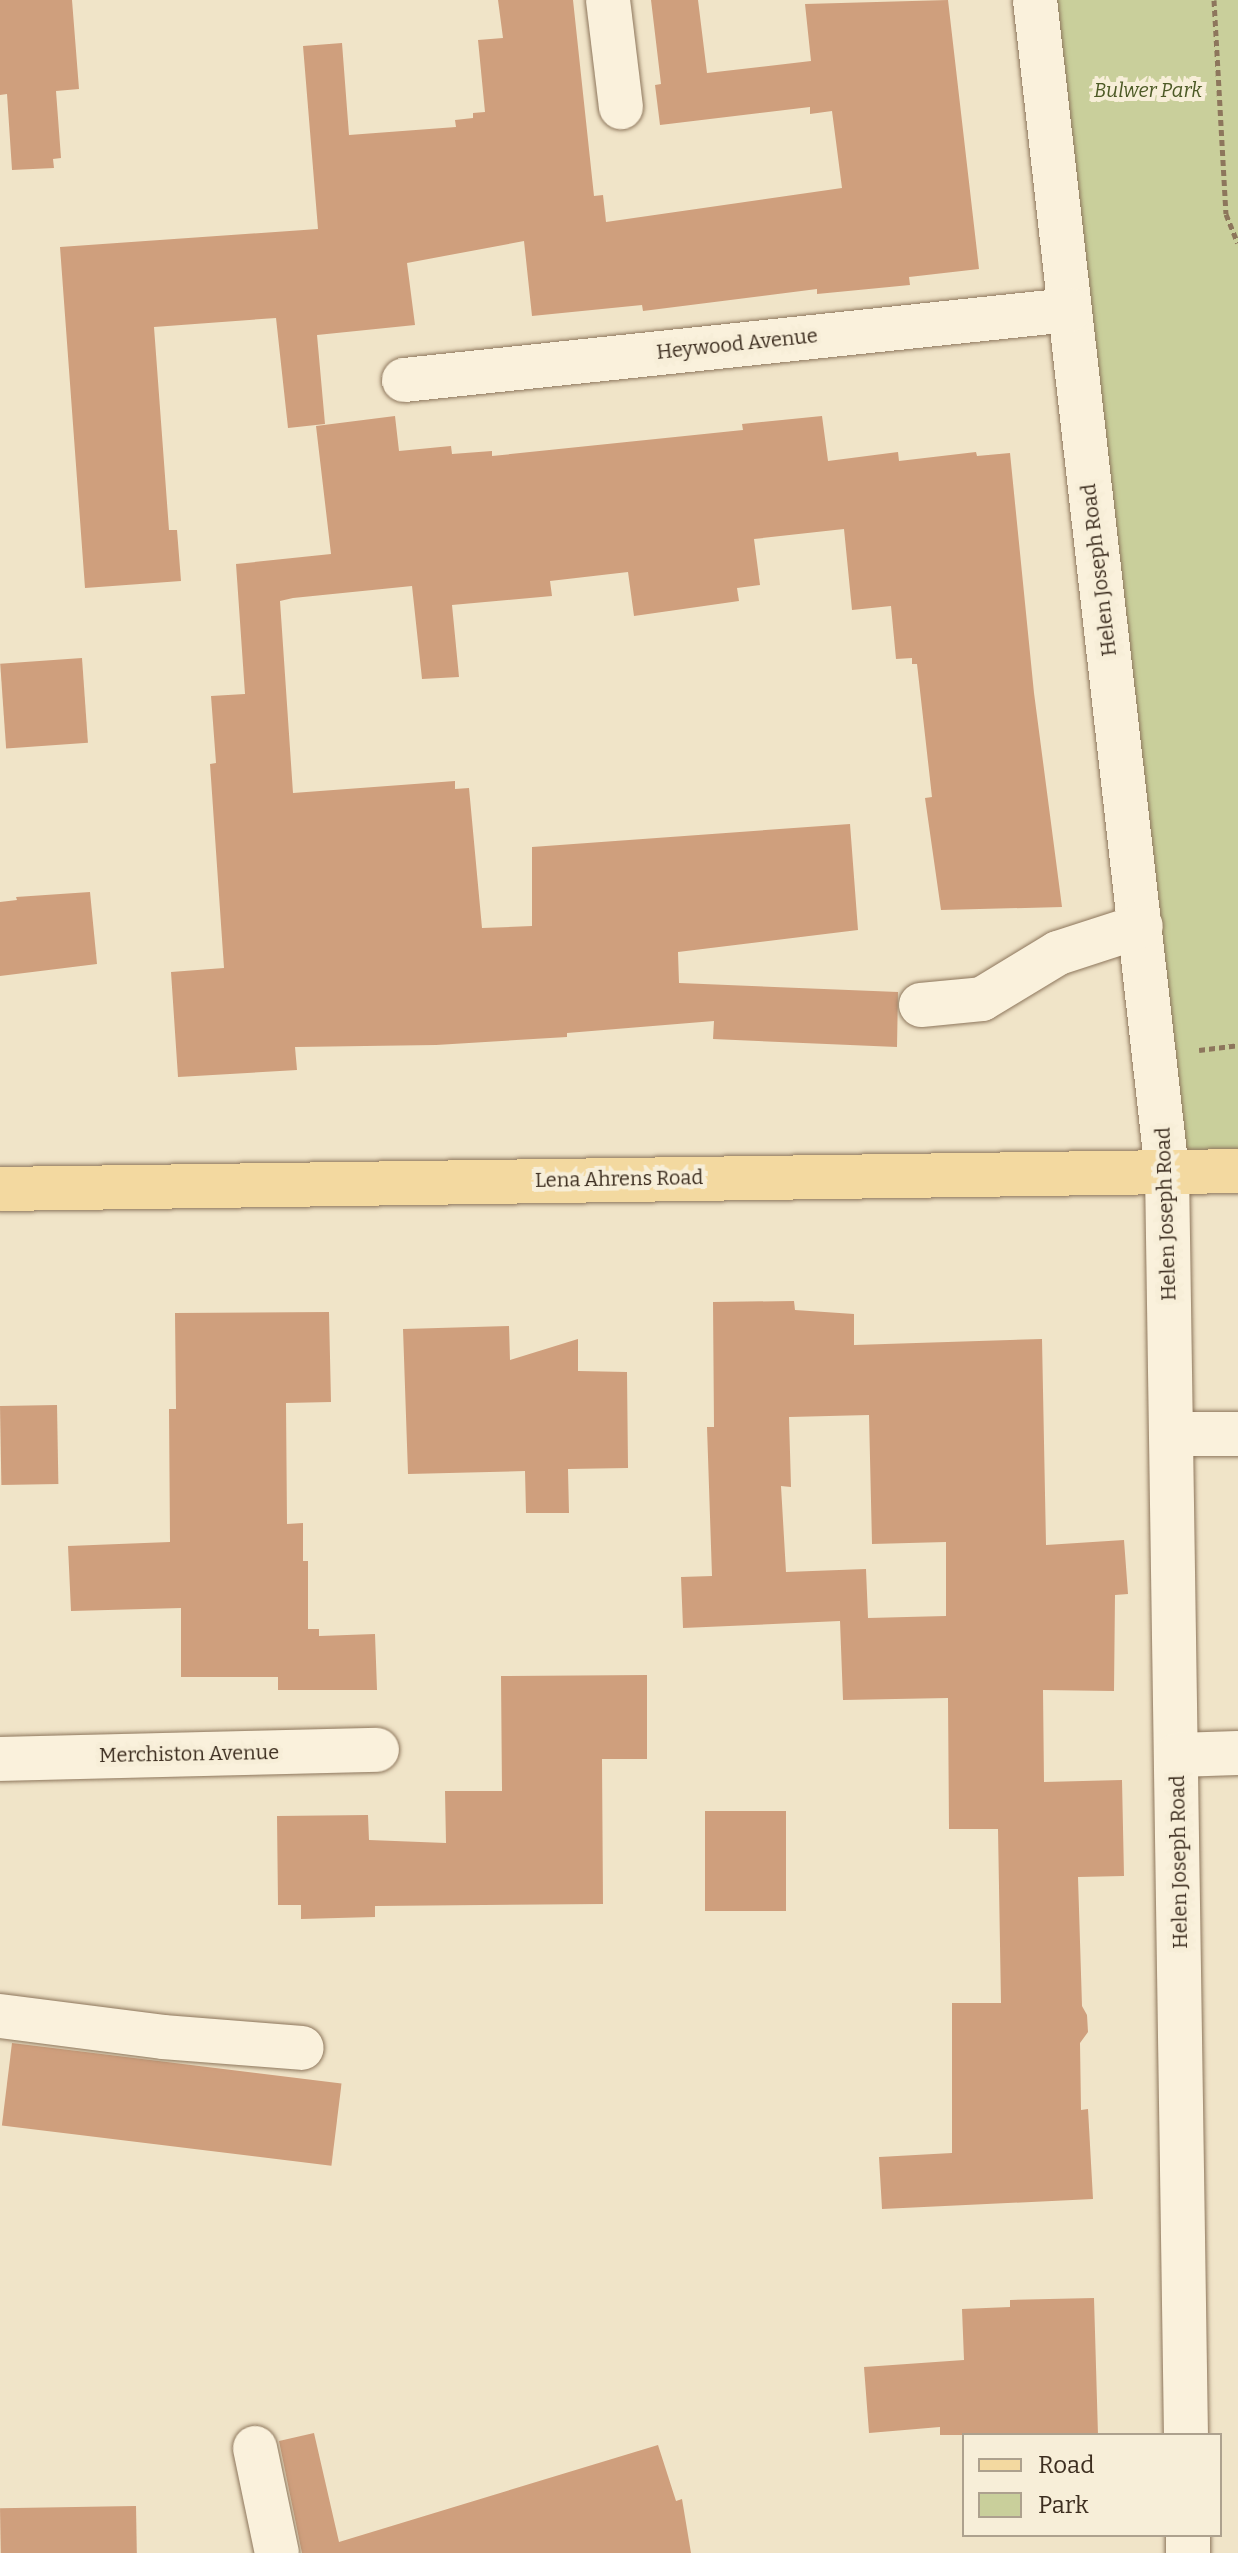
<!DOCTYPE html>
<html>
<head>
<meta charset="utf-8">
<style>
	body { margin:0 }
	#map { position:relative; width:1238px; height:2553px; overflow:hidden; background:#f0e4c8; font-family:Bitter,serif }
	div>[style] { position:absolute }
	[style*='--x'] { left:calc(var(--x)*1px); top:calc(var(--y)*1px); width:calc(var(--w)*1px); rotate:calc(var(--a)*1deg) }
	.green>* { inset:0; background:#c9cf9b }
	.building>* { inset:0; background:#cf9f7d; transform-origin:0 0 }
	.path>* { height:5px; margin-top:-2.5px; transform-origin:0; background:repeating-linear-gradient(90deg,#8d765c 0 6px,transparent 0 10px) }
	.roads { filter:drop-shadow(0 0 2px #8d765c) drop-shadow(0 0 2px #8d765c) }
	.minor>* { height:44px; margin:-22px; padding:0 22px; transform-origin:22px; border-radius:22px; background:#faf1dc }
	.major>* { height:44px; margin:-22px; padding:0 22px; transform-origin:22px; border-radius:22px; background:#f3d9a0 }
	span { translate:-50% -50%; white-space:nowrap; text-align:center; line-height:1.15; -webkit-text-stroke:8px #f7eed8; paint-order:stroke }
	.park-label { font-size:20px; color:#4d5a26; font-style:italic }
	.street-label { font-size:20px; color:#3d2e20 }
	.legend { position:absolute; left:962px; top:2433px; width:260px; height:104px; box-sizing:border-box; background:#f7eed8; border:2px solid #ada18e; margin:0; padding:10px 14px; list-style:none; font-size:24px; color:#3d2e20 }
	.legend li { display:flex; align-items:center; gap:16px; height:40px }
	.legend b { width:40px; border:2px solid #ada18e }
</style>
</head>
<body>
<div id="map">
	<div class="green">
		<div style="clip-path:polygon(1047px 0,1238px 0,1238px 1165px,1172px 1165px)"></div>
	</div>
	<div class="building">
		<div style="clip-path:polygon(0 0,72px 0,79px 89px,56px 91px,61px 158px,53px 159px,54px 168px,12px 170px,7px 94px,0 95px)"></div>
		<div style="clip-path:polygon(498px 0,573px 0,594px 196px,603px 195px,606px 222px,842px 188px,832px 111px,810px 114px,810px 107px,660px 125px,655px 85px,661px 84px,651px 0,698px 0,707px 73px,811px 61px,805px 4px,948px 0,979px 269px,909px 277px,910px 285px,817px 294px,817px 289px,643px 311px,642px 305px,532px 316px,524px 241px,407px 263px,415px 325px,317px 335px,325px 424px,288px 428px,276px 318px,154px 327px,169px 530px,177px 530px,181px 581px,85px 588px,60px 247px,318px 229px,303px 46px,342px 43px,349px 135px,456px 127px,455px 120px,473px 118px,473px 113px,485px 112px,478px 40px,503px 38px)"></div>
		<div style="clip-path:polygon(395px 416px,399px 451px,451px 446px,452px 454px,492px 451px,492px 456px,743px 430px,742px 424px,822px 416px,828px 461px,898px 452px,899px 461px,976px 452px,977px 456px,1010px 453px,1034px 693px,1062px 907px,941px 910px,925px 798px,932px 797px,917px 664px,912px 664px,912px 658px,896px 659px,891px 606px,852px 610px,844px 529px,754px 539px,760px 585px,737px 588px,739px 601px,634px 616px,628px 572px,550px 581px,552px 596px,452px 605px,459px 677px,422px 679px,412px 586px,293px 598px,280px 601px,293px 793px,455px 781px,455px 789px,469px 788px,482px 928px,532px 926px,532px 847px,850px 824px,858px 930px,678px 952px,679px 983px,898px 992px,897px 1047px,713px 1039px,714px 1021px,567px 1033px,567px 1037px,436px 1045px,295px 1047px,297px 1070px,178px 1077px,171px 972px,224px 968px,210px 764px,216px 763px,211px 696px,245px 694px,236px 564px,331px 554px,316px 426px)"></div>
		<div style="left:82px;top:658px;width:85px;height:82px;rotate:86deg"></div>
		<div style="clip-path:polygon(90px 892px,97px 964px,0 976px,0 902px,17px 900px,16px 897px)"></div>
		<div style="clip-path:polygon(evenodd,794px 1301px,795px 1310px,854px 1314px,854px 1345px,1042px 1339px,1046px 1545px,1124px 1540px,1128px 1594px,1115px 1595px,1114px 1691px,1043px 1690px,1044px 1782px,1122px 1780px,1124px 1876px,1078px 1877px,1082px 2006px,1087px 2015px,1088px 2032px,1080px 2043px,1081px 2110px,1088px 2109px,1093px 2199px,882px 2209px,879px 2157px,952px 2153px,952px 2003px,1001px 2003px,998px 1829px,949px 1829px,948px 1698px,843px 1700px,840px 1621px,683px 1628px,681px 1577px,712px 1576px,707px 1427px,714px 1427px,713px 1302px,794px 1301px,869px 1415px,872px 1544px,946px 1542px,946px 1616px,868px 1618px,866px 1569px,786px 1572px,781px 1486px,791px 1487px,789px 1417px,869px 1415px)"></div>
		<div style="clip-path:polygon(329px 1312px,331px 1402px,286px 1403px,287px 1524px,303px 1523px,303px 1561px,308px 1561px,308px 1629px,319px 1629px,319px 1636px,375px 1634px,377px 1690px,278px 1690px,278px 1677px,181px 1677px,181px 1608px,71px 1611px,68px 1546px,170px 1542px,169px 1409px,176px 1409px,175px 1313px)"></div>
		<div style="clip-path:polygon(509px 1326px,510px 1360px,578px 1339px,578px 1371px,627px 1372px,628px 1468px,568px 1469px,569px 1513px,526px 1513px,525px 1471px,408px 1474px,403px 1329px)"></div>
		<div style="left:57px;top:1405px;width:79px;height:57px;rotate:89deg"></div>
		<div style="clip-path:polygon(647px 1675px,647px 1759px,602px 1759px,603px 1904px,375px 1906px,375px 1917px,301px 1919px,301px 1905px,278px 1905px,277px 1816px,368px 1815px,369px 1840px,446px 1843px,445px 1791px,502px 1791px,501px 1676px)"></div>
		<div style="left:786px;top:1811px;width:100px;height:81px;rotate:90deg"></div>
		<div style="left:12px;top:2043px;width:332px;height:83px;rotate:7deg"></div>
		<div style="clip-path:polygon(1094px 2298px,1098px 2435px,940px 2435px,940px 2427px,869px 2433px,864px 2367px,964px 2360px,962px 2309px,1010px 2307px,1010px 2300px)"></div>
		<div style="clip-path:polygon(314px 2433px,339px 2542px,658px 2445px,676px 2501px,682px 2499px,691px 2553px,302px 2553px,279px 2441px)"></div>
		<div style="left:136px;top:2506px;width:47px;height:136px;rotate:89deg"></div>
	</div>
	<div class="path">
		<div style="--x:1214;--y:0;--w:214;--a:86.8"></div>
		<div style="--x:1226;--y:214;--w:31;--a:68"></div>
		<div style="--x:1199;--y:1050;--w:39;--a:-7"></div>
	</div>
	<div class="roads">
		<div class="minor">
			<div style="--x:608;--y:0;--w:108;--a:83.1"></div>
			<div style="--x:1035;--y:0;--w:1178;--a:83.57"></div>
			<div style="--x:1167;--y:1171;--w:1264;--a:89.14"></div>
			<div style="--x:404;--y:380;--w:669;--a:-6.01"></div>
			<div style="--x:921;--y:1005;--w:61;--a:-5.6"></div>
			<div style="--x:982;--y:999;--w:89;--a:-31.2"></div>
			<div style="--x:1058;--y:953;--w:87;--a:-18"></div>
			<div style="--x:1172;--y:1434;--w:66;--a:0"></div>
			<div style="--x:1177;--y:1755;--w:61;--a:-1.9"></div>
			<div style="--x:0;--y:1759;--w:377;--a:-1.4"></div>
			<div style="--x:0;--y:2016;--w:164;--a:7.3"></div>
			<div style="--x:163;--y:2037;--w:139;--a:4.5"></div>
			<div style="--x:255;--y:2448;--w:107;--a:78.2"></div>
			<div style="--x:1188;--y:2535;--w:18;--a:90"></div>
		</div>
		<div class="major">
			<div style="--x:0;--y:1189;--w:1238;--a:-0.83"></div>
		</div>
	</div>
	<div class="park-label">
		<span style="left:1148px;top:90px">Bulwer Park</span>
	</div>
	<div class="street-label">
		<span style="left:737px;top:344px;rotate:-6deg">Heywood Avenue</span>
		<span style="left:1099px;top:570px;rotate:-97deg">Helen Joseph Road</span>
		<span style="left:619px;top:1179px;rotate:-1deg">Lena Ahrens Road</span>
		<span style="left:1166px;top:1214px;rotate:-92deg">Helen Joseph Road</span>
		<span style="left:189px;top:1754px;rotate:-1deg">Merchiston Avenue</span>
		<span style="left:1179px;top:1862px;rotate:-91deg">Helen Joseph Road</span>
	</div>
	<ul class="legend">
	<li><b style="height:10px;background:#f3d9a0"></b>Road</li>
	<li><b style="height:22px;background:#c9cf9b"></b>Park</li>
	</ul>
</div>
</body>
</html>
